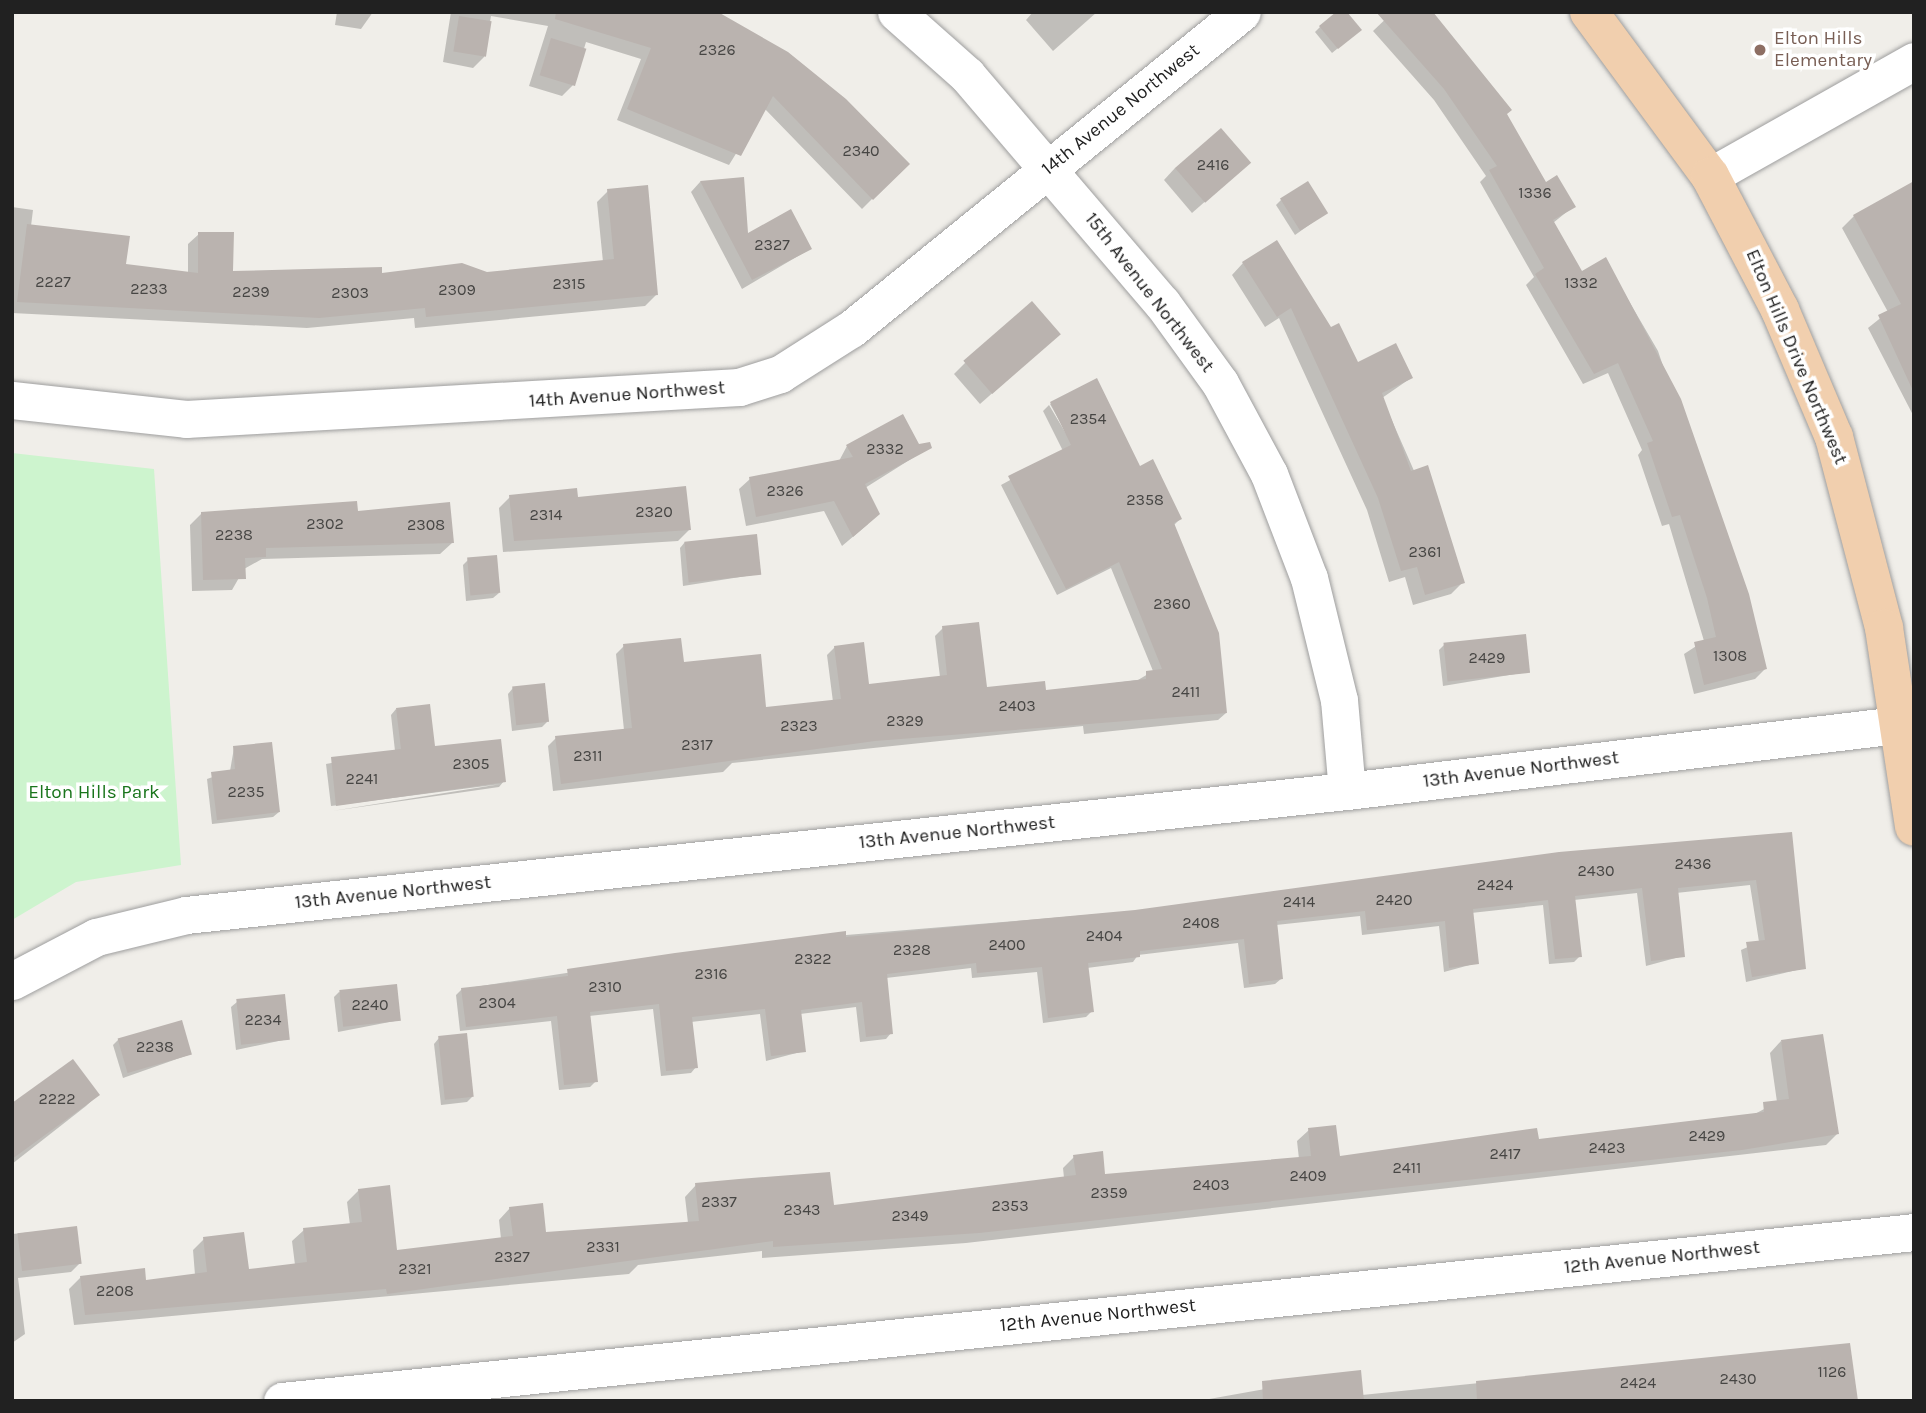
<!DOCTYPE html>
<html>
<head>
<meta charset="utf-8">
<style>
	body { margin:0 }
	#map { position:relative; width:1926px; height:1413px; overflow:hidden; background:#f0eee9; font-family:Karla,sans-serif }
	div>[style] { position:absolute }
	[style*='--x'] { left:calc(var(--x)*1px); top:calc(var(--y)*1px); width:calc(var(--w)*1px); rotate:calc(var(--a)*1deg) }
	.park>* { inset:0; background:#cdf4ce }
	.shadow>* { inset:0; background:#0003 }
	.building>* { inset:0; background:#bab3af; transform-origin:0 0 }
	.roads { filter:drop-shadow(0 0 2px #9e9e9e) drop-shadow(0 0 2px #9e9e9e) }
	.minor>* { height:37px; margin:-18.5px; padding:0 18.5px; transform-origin:18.5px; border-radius:18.5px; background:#fff }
	.major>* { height:38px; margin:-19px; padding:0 19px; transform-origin:19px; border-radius:19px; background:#f1cfae }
	.dots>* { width:19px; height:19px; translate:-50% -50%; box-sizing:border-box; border:4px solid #fff; border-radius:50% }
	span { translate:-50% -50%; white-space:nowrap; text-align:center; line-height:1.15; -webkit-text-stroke:7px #fff; paint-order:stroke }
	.number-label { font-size:16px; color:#474644 }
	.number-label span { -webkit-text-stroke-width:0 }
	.education-label { font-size:19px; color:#785e54 }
	.left { translate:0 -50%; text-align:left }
	.street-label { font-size:19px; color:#212121 }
	.park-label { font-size:19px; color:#1a751c }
	.frame { position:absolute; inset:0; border:14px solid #212121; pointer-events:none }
</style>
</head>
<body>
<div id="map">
	<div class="park">
		<div style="clip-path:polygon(12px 453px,154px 469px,181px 865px,76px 882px,12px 920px)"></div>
	</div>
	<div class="shadow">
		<div style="clip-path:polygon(337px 12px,373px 12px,361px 29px,335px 25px)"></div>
		<div style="clip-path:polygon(451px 12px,714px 12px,907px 164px,862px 209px,764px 108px,729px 165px,617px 120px,641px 59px,586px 42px,573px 85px,562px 96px,529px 86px,548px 26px,491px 16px,484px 57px,473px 68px,443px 62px)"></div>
		<div style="clip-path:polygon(1033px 12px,1097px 12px,1053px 51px,1026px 20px)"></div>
		<div style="clip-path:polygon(1393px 12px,1505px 115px,1545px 184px,1574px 206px,1553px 223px,1582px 274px,1605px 260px,1658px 351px,1765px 669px,1755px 679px,1694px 694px,1684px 654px,1704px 641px,1669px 524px,1662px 526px,1638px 455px,1642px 450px,1608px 373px,1583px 384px,1526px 285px,1534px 277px,1480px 182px,1486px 176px,1434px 100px,1373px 31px)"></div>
		<div style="clip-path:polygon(1320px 27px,1354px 35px,1332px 53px,1315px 32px)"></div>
		<div style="clip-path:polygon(1249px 163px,1192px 213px,1164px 180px,1175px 168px)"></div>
		<div style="clip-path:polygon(742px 178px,746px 235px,810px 249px,742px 289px,691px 192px,700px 182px)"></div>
		<div style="clip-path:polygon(608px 191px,656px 295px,645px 306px,415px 328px,414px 318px,307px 328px,12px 313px,12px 207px,33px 210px,31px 226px,124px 266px,188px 274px,188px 244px,199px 234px,232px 273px,487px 274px,603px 262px,597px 202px)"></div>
		<div style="clip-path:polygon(1281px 200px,1326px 213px,1295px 235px,1276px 205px)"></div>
		<div style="clip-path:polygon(1854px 216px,1914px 274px,1914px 417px,1868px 328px,1888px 312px,1842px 228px)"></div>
		<div style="clip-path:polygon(1243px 263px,1330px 329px,1357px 364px,1411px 378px,1382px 398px,1463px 582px,1451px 594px,1413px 605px,1405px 577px,1389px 582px,1367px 510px,1279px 318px,1265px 327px,1232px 275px)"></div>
		<div style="clip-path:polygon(1047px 345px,980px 404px,954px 374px,965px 363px)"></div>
		<div style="clip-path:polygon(1096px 381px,1140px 468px,1180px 519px,1173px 526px,1226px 713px,1218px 720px,1084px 734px,1083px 726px,732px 763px,723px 772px,553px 791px,548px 746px,556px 738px,624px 730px,616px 654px,624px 646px,682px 664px,765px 709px,833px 702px,827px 655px,835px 647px,867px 685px,940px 677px,935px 636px,943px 628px,986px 689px,1045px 692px,1138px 680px,1153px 671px,1111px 568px,1057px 595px,1001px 485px,1063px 451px,1043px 411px,1049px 405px,1077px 452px,1050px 404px)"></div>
		<div style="clip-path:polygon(847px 446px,930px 447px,865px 488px,868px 524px,842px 546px,824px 511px,746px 526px,739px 489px,750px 479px,839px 461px)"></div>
		<div style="clip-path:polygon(510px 497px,577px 499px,689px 530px,678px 541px,503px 552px,499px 508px)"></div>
		<div style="clip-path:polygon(202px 513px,356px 513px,452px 543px,440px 554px,262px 559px,244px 569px,232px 590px,192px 591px,190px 525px)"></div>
		<div style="clip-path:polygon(685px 542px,759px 574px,683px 586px,680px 548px)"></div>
		<div style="clip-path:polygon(468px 560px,499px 593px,493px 598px,466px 601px,463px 565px)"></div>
		<div style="clip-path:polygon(1444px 645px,1528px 672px,1443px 686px,1439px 650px)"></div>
		<div style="clip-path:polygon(513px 688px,547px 722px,542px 727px,512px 731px,508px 694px)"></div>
		<div style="clip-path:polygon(396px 709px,434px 748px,504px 781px,499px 787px,332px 811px,501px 784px,331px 806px,326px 764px,395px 751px,391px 715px)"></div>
		<div style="clip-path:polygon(234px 748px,279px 812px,273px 817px,212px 824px,207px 779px,230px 771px)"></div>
		<div style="clip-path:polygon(1790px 834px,1805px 968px,1746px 982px,1741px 950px,1759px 942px,1750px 885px,1676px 893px,1683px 956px,1646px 966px,1637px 893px,1574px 900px,1580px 956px,1574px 962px,1549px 964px,1543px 905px,1471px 913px,1477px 963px,1444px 972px,1439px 926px,1362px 935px,1360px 916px,1276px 925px,1281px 979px,1275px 984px,1244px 988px,1238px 943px,1138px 955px,1133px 962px,1087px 968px,1092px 1011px,1086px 1017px,1043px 1023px,1037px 972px,972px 978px,971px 968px,886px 978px,891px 1033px,886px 1039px,860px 1042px,856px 1007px,800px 1014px,804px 1051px,766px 1061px,760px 1014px,691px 1022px,696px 1067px,691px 1073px,661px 1076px,653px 1009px,589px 1016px,596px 1081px,590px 1087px,559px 1090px,551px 1021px,460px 1031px,456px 995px,462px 989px,774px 941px,1135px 911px)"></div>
		<div style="clip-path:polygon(339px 992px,400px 1020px,338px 1032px,334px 997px)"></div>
		<div style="clip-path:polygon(237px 1002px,288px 1039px,236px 1050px,231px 1007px)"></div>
		<div style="clip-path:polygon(439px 1038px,472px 1097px,467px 1102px,441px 1105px,434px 1044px)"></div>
		<div style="clip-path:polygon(118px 1040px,191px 1054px,123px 1078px,113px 1045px)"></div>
		<div style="clip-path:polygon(1781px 1041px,1837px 1134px,1826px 1145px,966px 1243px,762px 1258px,762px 1251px,638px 1265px,629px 1274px,74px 1325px,69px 1289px,81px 1277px,145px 1282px,195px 1275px,193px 1250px,204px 1239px,247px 1271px,295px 1265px,292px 1241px,304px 1230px,350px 1225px,347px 1202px,359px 1190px,396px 1252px,501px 1239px,499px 1220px,510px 1208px,544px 1234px,688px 1223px,685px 1197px,696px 1185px,832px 1207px,1064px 1178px,1063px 1168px,1074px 1157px,1104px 1176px,1299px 1159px,1297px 1141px,1309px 1130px,1338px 1158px,1537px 1141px,1753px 1115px,1777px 1102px,1770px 1053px)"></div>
		<div style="clip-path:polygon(98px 1095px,86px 1106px,12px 1164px,12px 1106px)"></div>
		<div style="clip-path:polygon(76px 1228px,80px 1263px,71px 1272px,18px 1278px,25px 1334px,12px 1343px,12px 1234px)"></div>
		<div style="clip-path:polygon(1848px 1345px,1856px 1401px,1198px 1401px,1359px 1372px,1362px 1395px)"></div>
	</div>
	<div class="building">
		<div style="clip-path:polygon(556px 12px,718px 12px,788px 52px,846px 99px,910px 164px,873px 200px,773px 96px,741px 156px,627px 109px,651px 48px,555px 19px)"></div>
		<div style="clip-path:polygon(1336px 12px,1347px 12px,1362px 30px,1338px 49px,1319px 26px)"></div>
		<div style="clip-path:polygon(1376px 12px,1433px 12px,1512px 110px,1507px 114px,1546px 182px,1557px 175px,1576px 207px,1553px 220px,1582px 271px,1606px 257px,1681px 399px,1749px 594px,1767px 669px,1704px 685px,1694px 642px,1716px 637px,1707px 598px,1680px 515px,1672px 517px,1647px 443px,1653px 441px,1618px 363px,1594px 374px,1535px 274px,1544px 268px,1489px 170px,1497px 166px,1444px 89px)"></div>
		<div style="left:459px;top:16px;width:33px;height:36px;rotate:9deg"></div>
		<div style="left:551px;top:38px;width:37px;height:39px;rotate:17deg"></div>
		<div style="left:1221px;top:128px;width:46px;height:61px;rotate:49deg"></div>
		<div style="clip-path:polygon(744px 177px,748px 233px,791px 209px,812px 249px,752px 280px,700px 181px)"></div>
		<div style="left:1308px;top:181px;width:38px;height:33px;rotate:58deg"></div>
		<div style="clip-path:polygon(1914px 181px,1914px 393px,1878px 315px,1901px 304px,1853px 215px)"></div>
		<div style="clip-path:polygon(648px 185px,658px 295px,426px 317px,425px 308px,319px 318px,17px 302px,27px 224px,130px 236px,126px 264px,198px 273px,198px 232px,234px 232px,233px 271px,382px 267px,382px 273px,462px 263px,487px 272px,614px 259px,607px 189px)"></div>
		<div style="clip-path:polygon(1277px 240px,1331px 327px,1339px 323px,1358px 362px,1396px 343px,1413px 378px,1382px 393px,1411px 471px,1428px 465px,1465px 583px,1425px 595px,1417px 567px,1401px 571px,1378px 498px,1291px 308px,1277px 317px,1242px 262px)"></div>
		<div style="left:1032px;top:301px;width:44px;height:91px;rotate:49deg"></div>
		<div style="clip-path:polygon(1097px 378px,1140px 466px,1153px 459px,1182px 519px,1174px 523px,1219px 633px,1227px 713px,875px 741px,561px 784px,555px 736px,632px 728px,623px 644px,681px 638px,684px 662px,761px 654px,766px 707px,841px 699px,834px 646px,864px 642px,869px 684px,947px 675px,942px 626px,979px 622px,987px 687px,1045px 681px,1046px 690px,1146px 679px,1146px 671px,1162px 669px,1119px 562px,1066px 589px,1008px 476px,1071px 445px,1050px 402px)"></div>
		<div style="clip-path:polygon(903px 414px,919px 444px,930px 442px,932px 448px,865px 484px,880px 514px,853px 537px,834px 501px,756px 517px,749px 477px,853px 457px,846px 445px)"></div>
		<div style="clip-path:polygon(686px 486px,691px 530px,514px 541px,509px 495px,577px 488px,578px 497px)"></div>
		<div style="clip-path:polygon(357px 501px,358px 511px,450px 502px,454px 543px,266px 548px,266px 557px,245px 558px,246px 579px,203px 580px,201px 512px)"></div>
		<div style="left:757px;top:534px;width:41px;height:73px;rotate:84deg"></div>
		<div style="left:497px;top:555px;width:38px;height:30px;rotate:85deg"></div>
		<div style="left:1526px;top:634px;width:39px;height:83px;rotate:84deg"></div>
		<div style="left:545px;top:683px;width:39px;height:33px;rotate:84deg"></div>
		<div style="clip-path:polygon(430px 704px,435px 746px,501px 739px,506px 782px,336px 806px,331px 757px,401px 749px,396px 708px)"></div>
		<div style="clip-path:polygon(272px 742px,280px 812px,217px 820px,211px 772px,235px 769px,233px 746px)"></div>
		<div style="clip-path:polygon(1792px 832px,1806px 969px,1752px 977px,1746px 942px,1765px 940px,1756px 880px,1678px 888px,1685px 957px,1651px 961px,1642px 888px,1575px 896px,1582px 957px,1555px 959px,1548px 900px,1473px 909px,1479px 964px,1449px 968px,1445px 921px,1367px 930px,1365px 911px,1277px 921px,1283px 979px,1249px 984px,1244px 939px,1140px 951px,1140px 957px,1088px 963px,1094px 1012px,1048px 1018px,1042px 967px,977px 973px,976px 963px,887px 974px,893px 1034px,866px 1037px,862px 1002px,801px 1010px,806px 1052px,771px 1056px,765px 1009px,692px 1017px,698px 1068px,666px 1071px,659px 1004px,590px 1012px,598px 1082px,564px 1085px,557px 1016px,466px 1027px,461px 988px,568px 976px,567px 969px,675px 953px,846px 931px,846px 937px,1135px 910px,1559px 852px)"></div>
		<div style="left:397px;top:984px;width:37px;height:58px;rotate:84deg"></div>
		<div style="left:285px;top:994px;width:46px;height:49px;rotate:84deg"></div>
		<div style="left:182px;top:1020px;width:36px;height:67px;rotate:74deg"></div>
		<div style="left:467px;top:1033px;width:64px;height:29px;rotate:84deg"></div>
		<div style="clip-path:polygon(1823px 1034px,1839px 1134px,1742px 1150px,979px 1233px,773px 1247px,773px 1241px,387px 1294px,386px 1289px,85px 1315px,80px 1276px,145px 1268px,146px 1280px,207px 1272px,203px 1237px,244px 1232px,249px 1269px,307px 1262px,303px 1228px,362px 1222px,358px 1189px,390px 1185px,397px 1250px,513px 1236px,509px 1207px,543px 1203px,546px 1232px,699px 1221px,695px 1183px,739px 1179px,830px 1172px,834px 1205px,1076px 1175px,1073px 1155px,1103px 1151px,1105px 1174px,1311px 1156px,1308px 1128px,1336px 1125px,1340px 1156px,1537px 1128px,1539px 1139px,1764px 1112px,1763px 1102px,1789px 1099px,1781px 1040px)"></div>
		<div style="clip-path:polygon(73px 1059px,100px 1095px,12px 1159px,12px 1103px)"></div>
		<div style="left:77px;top:1226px;width:38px;height:60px;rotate:83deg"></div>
		<div style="clip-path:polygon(1850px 1343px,1858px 1401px,1477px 1401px,1476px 1381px)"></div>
		<div style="clip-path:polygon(1361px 1370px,1364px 1401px,1263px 1401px,1262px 1381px)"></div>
	</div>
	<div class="roads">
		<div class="minor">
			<div style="--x:896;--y:12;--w:95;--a:41.6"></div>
			<div style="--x:967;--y:75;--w:300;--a:49.5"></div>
			<div style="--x:1162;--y:303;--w:99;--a:54.1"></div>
			<div style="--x:1220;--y:383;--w:103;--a:61.7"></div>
			<div style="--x:1269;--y:474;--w:111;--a:69"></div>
			<div style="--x:1309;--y:578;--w:126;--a:76.2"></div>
			<div style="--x:1339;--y:700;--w:91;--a:85"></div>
			<div style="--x:1710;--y:176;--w:234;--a:-29.4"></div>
			<div style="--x:12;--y:400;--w:175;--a:6.2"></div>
			<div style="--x:186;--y:419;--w:554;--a:-3.31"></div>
			<div style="--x:739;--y:387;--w:43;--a:-17.6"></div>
			<div style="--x:780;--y:374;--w:84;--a:-32.4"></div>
			<div style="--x:851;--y:329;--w:503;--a:-39.03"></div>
			<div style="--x:12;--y:981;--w:95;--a:-27.6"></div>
			<div style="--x:96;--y:937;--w:93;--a:-13.7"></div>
			<div style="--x:186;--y:915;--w:1168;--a:-6.1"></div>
			<div style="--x:1347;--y:791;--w:571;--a:-6.84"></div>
			<div style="--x:282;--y:1401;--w:1641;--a:-5.91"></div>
		</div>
		<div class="major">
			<div style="--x:1589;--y:12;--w:204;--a:53.6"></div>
			<div style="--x:1710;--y:176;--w:151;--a:62.4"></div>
			<div style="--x:1780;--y:310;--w:138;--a:67"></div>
			<div style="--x:1834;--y:437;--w:197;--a:75.3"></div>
			<div style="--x:1884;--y:628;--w:201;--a:81.4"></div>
		</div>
	</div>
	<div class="dots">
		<div style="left:1760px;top:50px;background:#8d6e63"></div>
	</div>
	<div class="number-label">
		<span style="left:717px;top:50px">2326</span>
		<span style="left:861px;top:151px">2340</span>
		<span style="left:1213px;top:165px">2416</span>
		<span style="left:1535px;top:193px">1336</span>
		<span style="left:772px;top:245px">2327</span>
		<span style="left:53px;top:282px">2227</span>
		<span style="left:1581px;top:283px">1332</span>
		<span style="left:569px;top:284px">2315</span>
		<span style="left:149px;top:289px">2233</span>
		<span style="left:457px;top:290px">2309</span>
		<span style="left:251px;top:292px">2239</span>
		<span style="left:350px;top:293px">2303</span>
		<span style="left:1088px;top:419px">2354</span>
		<span style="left:885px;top:449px">2332</span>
		<span style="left:785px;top:491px">2326</span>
		<span style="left:1145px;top:500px">2358</span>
		<span style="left:654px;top:512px">2320</span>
		<span style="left:546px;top:515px">2314</span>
		<span style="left:325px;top:524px">2302</span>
		<span style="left:426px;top:525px">2308</span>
		<span style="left:234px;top:535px">2238</span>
		<span style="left:1425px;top:552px">2361</span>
		<span style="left:1172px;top:604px">2360</span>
		<span style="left:1730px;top:656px">1308</span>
		<span style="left:1487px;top:658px">2429</span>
		<span style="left:1186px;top:692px">2411</span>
		<span style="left:1017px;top:706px">2403</span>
		<span style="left:905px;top:721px">2329</span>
		<span style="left:799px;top:726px">2323</span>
		<span style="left:697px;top:745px">2317</span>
		<span style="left:588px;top:756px">2311</span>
		<span style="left:471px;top:764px">2305</span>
		<span style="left:362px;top:779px">2241</span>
		<span style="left:246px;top:792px">2235</span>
		<span style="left:1693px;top:864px">2436</span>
		<span style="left:1596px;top:871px">2430</span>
		<span style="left:1495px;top:885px">2424</span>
		<span style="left:1394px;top:900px">2420</span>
		<span style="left:1299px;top:902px">2414</span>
		<span style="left:1201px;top:923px">2408</span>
		<span style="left:1104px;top:936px">2404</span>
		<span style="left:1007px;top:945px">2400</span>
		<span style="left:912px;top:950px">2328</span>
		<span style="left:813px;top:959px">2322</span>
		<span style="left:711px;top:974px">2316</span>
		<span style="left:605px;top:987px">2310</span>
		<span style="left:497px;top:1003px">2304</span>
		<span style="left:370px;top:1005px">2240</span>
		<span style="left:263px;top:1020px">2234</span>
		<span style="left:155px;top:1047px">2238</span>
		<span style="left:57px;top:1099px">2222</span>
		<span style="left:1707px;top:1136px">2429</span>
		<span style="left:1607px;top:1148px">2423</span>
		<span style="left:1505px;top:1154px">2417</span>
		<span style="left:1407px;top:1168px">2411</span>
		<span style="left:1308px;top:1176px">2409</span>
		<span style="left:1211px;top:1185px">2403</span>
		<span style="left:1109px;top:1193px">2359</span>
		<span style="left:719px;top:1202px">2337</span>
		<span style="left:1010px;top:1206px">2353</span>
		<span style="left:802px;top:1210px">2343</span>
		<span style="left:910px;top:1216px">2349</span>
		<span style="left:603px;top:1247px">2331</span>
		<span style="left:512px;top:1257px">2327</span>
		<span style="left:415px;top:1269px">2321</span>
		<span style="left:115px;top:1291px">2208</span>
		<span style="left:1832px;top:1372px">1126</span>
		<span style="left:1738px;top:1379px">2430</span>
		<span style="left:1638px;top:1383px">2424</span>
	</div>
	<div class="education-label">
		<span class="left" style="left:1774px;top:50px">Elton Hills<br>Elementary</span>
	</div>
	<div class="street-label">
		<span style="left:1121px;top:110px;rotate:-39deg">14th Avenue Northwest</span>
		<span style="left:1149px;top:293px;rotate:52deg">15th Avenue Northwest</span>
		<span style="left:1796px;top:357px;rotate:67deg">Elton Hills Drive Northwest</span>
		<span style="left:627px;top:395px;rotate:-4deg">14th Avenue Northwest</span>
		<span style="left:1521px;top:770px;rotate:-7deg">13th Avenue Northwest</span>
		<span style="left:957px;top:833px;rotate:-6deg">13th Avenue Northwest</span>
		<span style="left:393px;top:893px;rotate:-6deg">13th Avenue Northwest</span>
		<span style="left:1662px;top:1258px;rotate:-6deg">12th Avenue Northwest</span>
		<span style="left:1098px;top:1316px;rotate:-6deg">12th Avenue Northwest</span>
	</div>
	<div class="park-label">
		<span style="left:94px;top:793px">Elton Hills Park</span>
	</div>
	<div class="frame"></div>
</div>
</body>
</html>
